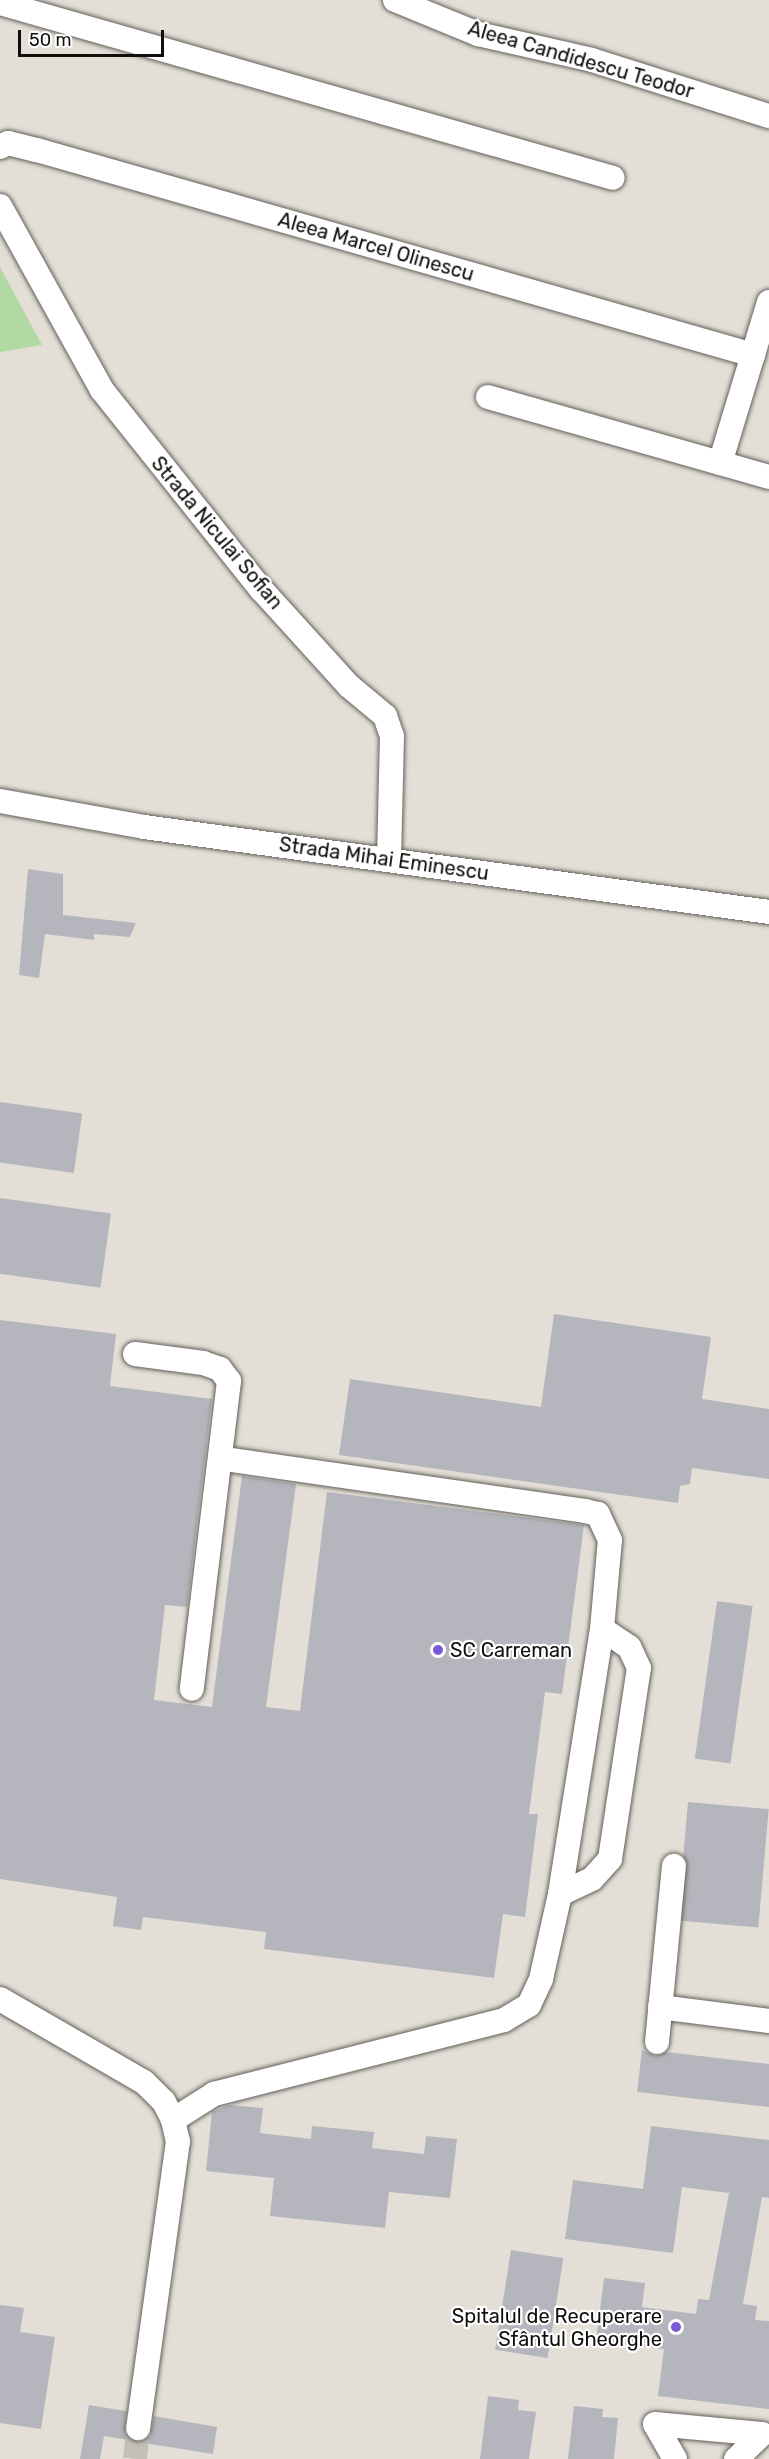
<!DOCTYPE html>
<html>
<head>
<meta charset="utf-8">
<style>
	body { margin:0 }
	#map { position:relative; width:769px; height:2459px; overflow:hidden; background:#e3dfd7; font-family:Rubik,sans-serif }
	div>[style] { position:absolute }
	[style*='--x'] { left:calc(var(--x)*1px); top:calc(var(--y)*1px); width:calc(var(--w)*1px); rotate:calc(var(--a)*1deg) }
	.green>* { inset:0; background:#b2d8a3 }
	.building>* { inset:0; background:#b5b5bd; transform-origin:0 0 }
	.minor-tunnel>* { height:24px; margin-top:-12px; transform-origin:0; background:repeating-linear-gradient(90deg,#c4c0b9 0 24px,transparent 0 36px) }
	.roads { filter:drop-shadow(0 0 2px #64605a) drop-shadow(0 0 2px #64605a) }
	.minor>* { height:24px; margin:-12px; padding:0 12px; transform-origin:12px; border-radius:12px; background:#fff }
	.dots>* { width:16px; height:16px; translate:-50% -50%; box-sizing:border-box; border:3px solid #fff; border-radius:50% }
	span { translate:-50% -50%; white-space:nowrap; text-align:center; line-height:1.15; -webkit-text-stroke:4.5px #fff; paint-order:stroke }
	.street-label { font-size:20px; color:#110f0d }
	.poi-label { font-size:20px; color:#110f0d }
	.left { translate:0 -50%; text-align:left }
	.right { translate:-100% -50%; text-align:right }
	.scale { position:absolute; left:18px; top:30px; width:146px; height:27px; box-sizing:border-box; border:3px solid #110f0d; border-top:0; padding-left:8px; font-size:18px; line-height:21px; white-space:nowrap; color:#110f0d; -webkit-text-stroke:4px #fff; paint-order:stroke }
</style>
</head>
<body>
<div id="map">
	<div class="green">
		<div style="clip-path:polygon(0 267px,42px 345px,0 352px)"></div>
	</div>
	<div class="building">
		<div style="clip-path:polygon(28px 869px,63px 874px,63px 915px,136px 923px,130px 937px,94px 934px,94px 940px,45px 934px,39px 978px,19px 975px)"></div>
		<div style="left:0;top:1102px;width:83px;height:60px;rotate:8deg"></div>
		<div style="left:0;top:1198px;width:112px;height:75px;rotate:8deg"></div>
		<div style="clip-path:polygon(554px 1314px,711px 1337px,702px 1399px,769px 1409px,769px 1479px,692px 1468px,690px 1484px,680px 1486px,678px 1503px,339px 1455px,350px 1379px,541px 1407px)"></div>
		<div style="clip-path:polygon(0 1320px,116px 1334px,110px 1386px,212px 1399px,187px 1607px,165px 1605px,154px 1700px,212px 1707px,242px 1476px,296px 1484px,266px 1707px,300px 1711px,327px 1492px,584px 1525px,562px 1694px,545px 1692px,529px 1814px,538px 1814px,525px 1917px,503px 1914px,494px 1978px,264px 1949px,266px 1932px,143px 1917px,141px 1930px,113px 1926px,117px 1897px,0 1879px)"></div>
		<div style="left:717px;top:1601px;width:36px;height:159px;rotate:8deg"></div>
		<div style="left:688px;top:1802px;width:81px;height:119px;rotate:5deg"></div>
		<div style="clip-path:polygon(642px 2050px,655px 2056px,666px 2052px,769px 2064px,769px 2107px,637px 2092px)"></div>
		<div style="clip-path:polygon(229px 2105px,263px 2108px,260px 2133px,311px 2139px,312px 2126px,374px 2132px,372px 2148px,424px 2154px,426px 2136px,457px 2139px,450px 2198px,389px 2192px,385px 2228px,270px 2216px,274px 2178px,206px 2171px,212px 2112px)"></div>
		<div style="clip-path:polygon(651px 2126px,769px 2140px,769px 2198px,762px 2197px,743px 2304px,757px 2306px,755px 2320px,769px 2321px,769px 2409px,658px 2396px,664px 2349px,596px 2341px,604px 2278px,645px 2283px,642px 2307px,696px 2314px,698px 2299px,709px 2300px,729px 2193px,682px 2187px,673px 2253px,565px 2239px,573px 2180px,643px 2189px)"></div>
		<div style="left:511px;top:2250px;width:53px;height:101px;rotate:9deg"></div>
		<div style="clip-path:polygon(0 2305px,24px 2308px,20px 2332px,55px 2337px,41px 2429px,0 2423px)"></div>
		<div style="clip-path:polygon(488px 2396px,519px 2400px,518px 2410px,536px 2412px,529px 2459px,480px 2459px)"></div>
		<div style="clip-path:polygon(89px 2405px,126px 2411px,125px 2433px,134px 2441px,104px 2436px,100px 2459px,80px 2459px)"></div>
		<div style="clip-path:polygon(574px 2406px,603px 2409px,602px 2417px,618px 2418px,614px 2459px,568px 2459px)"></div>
		<div style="clip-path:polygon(154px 2416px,217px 2427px,213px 2454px,138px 2442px,150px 2436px)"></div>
	</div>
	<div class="minor-tunnel">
		<div style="--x:135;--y:2459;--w:31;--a:-84"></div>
	</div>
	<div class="roads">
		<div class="minor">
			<div style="--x:395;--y:0;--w:90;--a:22.3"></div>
			<div style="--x:478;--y:34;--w:117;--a:12.8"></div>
			<div style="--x:592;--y:60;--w:186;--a:17.6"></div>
			<div style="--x:0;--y:3;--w:637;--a:15.93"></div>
			<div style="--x:0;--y:147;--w:9;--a:-27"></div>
			<div style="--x:8;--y:143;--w:30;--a:14"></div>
			<div style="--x:37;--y:150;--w:745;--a:15.98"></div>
			<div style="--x:0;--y:206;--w:210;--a:61"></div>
			<div style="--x:102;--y:390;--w:255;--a:51.4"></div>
			<div style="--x:261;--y:589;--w:131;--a:47.8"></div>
			<div style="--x:349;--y:686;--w:47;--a:39.8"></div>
			<div style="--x:385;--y:716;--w:21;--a:71"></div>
			<div style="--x:392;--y:736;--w:123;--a:91.4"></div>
			<div style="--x:769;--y:302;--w:168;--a:106.9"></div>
			<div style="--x:720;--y:463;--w:51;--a:15.9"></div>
			<div style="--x:488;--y:397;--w:241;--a:15.9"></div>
			<div style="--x:0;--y:801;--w:146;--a:10.2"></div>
			<div style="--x:144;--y:827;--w:631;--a:7.74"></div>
			<div style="--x:135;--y:1354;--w:69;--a:7.5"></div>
			<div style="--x:203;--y:1363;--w:18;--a:19"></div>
			<div style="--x:220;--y:1369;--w:15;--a:53"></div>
			<div style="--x:229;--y:1381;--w:310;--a:96.9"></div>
			<div style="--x:560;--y:1894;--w:35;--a:-25"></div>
			<div style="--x:592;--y:1879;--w:27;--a:-48"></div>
			<div style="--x:610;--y:1859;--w:193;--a:-81.4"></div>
			<div style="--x:639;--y:1668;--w:23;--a:-115"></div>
			<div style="--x:629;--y:1647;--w:32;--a:-146"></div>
			<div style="--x:0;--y:1999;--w:166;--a:30"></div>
			<div style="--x:144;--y:2082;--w:28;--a:45"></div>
			<div style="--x:164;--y:2102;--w:20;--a:63"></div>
			<div style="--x:173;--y:2120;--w:22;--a:77"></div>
			<div style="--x:178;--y:2141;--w:290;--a:97.9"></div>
			<div style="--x:660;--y:2007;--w:110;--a:7.3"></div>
			<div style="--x:657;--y:2042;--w:177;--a:-84.5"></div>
			<div style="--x:173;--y:2120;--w:49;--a:-32.4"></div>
			<div style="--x:214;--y:2094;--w:299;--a:-14.3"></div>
			<div style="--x:504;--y:2020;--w:29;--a:-31"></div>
			<div style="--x:529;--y:2005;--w:29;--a:-65"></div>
			<div style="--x:541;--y:1979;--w:87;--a:-77.4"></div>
			<div style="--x:560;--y:1894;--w:268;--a:-81"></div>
			<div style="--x:602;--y:1629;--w:89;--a:-84.9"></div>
			<div style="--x:610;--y:1540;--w:29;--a:-115"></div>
			<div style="--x:598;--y:1514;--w:13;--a:-167"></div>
			<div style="--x:585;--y:1511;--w:367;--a:-171.8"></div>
			<div style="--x:675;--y:2459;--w:40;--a:-119.7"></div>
			<div style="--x:655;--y:2424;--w:107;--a:5.3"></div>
			<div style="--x:762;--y:2434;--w:36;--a:136"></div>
		</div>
	</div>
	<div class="dots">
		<div style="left:438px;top:1650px;background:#7a5bd5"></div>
		<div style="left:676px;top:2327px;background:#7a5bd5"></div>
	</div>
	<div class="street-label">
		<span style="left:581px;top:60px;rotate:16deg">Aleea Candidescu Teodor</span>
		<span style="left:376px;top:247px;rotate:16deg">Aleea Marcel Olinescu</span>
		<span style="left:217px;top:533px;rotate:50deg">Strada Niculai Sofian</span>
		<span style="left:384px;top:859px;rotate:8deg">Strada Mihai Eminescu</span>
	</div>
	<div class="poi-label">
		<span class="left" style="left:450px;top:1650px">SC Carreman</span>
		<span class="right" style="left:662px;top:2328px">Spitalul de Recuperare<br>Sfântul Gheorghe</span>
	</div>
	<div class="scale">50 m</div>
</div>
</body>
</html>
